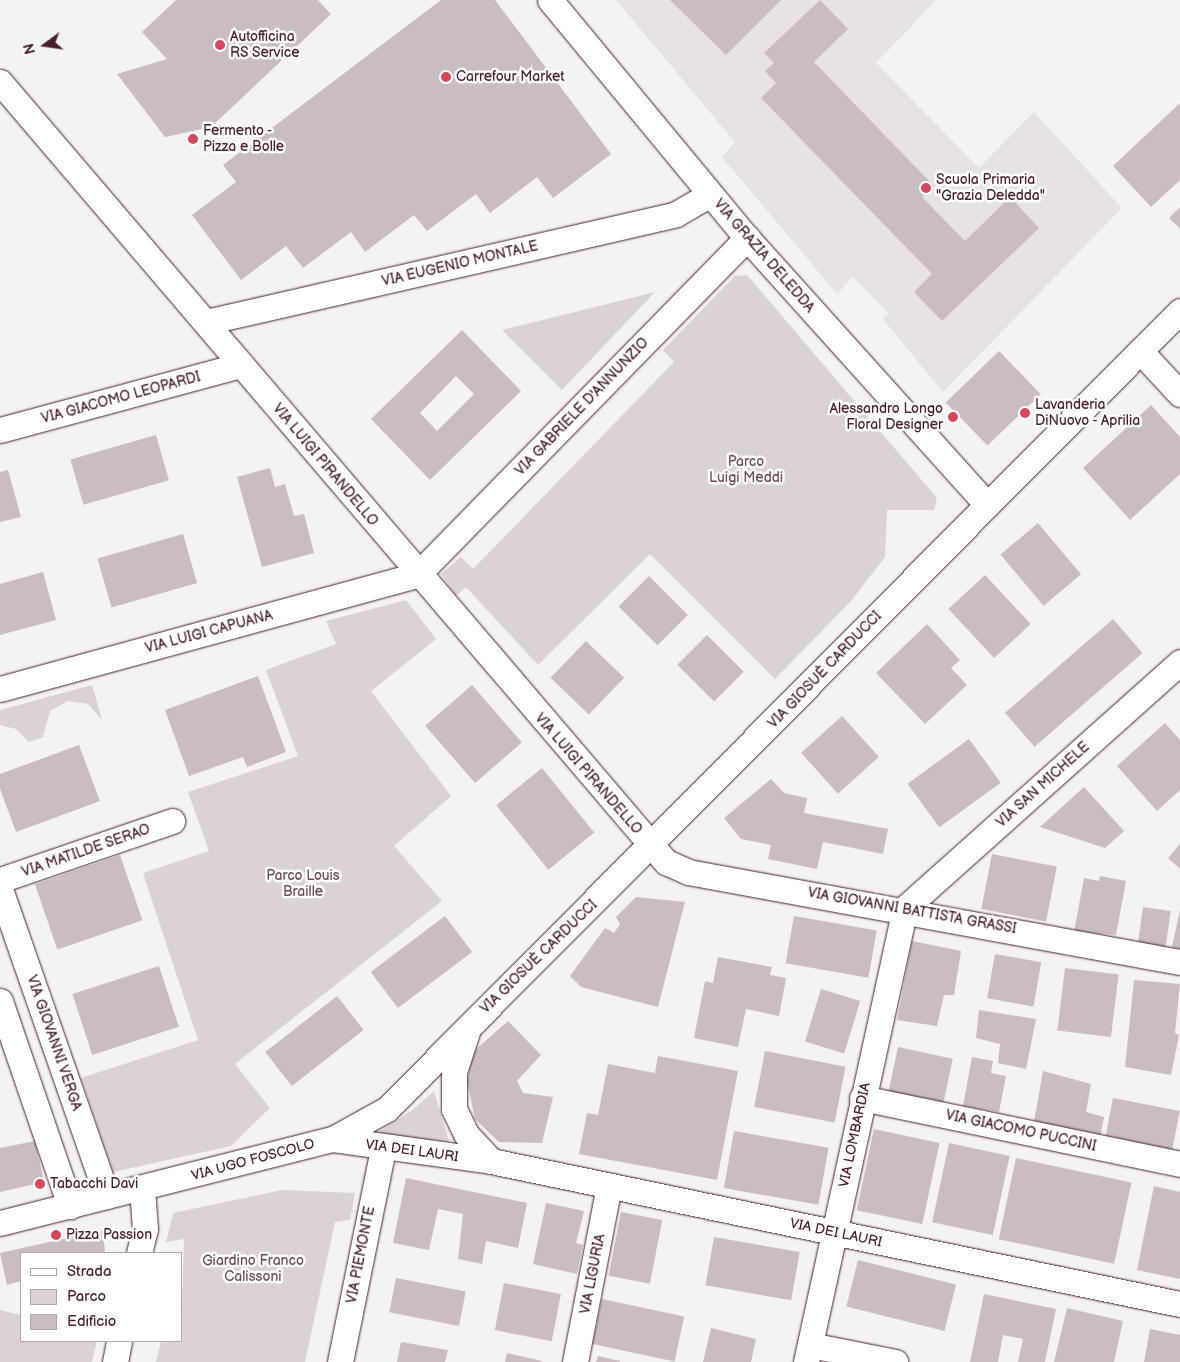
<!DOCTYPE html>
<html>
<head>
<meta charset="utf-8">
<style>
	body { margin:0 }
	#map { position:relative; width:1180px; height:1362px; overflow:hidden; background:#f4f2f2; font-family:"Balsamiq Sans",sans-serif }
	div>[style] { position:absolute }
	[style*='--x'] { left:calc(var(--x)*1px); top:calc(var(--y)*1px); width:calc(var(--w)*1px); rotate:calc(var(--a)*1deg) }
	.built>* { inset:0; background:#e7e2e3 }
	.green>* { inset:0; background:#dbd2d5 }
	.building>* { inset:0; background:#cabdc1; transform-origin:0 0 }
	.roads { filter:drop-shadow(0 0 1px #4a1f2b) drop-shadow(0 0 1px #4a1f2b) }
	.minor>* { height:25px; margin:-12.5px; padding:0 12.5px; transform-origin:12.5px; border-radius:12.5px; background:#fff }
	.dots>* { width:14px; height:14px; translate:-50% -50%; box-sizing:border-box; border:2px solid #fff; border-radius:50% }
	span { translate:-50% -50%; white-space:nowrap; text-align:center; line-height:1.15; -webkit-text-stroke:5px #fff; paint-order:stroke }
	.poi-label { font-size:14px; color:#4a1f2b }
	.left { translate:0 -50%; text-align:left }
	.right { translate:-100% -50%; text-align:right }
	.street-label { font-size:14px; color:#4a1f2b }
	.park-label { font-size:14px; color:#6e4c56 }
	.legend { position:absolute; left:20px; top:1252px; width:162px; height:90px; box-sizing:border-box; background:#fff; border:1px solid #b7a5aa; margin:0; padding:6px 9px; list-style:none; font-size:15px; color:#4a1f2b }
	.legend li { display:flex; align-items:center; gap:10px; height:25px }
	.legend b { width:25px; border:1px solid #b7a5aa }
	.north { position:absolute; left:20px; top:20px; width:50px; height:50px; -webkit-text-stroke:4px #fff; paint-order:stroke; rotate:256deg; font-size:14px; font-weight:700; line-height:20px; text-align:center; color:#4a1f2b }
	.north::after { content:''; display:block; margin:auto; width:18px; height:22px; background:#4a1f2b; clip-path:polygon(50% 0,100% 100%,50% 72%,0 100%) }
</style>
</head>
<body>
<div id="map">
	<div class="built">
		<div style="clip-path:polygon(616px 0,936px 0,876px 63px,979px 168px,1034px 112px,1122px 208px,943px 392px,883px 319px,889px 314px,853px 277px,837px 294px,722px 157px,735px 142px)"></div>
	</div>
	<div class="green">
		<div style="clip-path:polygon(747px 275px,937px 498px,934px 510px,887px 510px,885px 557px,851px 601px,775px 679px,650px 554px,538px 665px,466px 587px,456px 596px,441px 574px,461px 557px,473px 569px,674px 362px,663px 350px,735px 276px)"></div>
		<div style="clip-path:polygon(655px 292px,562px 390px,502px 330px)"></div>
		<div style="clip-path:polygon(406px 600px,436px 639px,371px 691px,451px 796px,394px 846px,442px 901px,235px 1064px,270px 1108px,231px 1146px,113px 1172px,81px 1078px,198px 1040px,143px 873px,209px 851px,188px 792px,298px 756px,266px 670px,336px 644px,326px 621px)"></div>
		<div style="clip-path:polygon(92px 685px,102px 720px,88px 704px,68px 701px,50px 711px,43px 737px,29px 742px,16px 729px,0 725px,0 710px)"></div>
		<div style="clip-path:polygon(434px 1091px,449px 1141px,373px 1136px,411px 1111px)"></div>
		<div style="clip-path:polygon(282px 1190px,355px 1193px,350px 1220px,335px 1222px,305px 1362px,156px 1362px,161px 1341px,181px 1341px,184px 1239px,166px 1242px,173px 1213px)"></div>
		<div style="clip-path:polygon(0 1310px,21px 1315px,21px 1341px,97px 1341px,92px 1362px,0 1362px)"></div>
	</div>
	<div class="building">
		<div style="clip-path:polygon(176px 0,318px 0,331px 14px,211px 127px,165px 137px,117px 74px,167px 59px,142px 32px)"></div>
		<div style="clip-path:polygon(441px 0,495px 0,611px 154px,553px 198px,537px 177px,490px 213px,476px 194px,427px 231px,414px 215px,365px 252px,351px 232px,303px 268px,286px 246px,241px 280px,192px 215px,236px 182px,223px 165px)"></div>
		<div style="clip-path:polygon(670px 0,781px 0,726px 55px)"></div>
		<div style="clip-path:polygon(820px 0,848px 29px,814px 62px,934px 186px,922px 197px,965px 241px,1010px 197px,1039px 228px,942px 321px,914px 292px,932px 274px,761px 98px,776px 83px,765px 71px,774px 63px,764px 53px)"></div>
		<div style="clip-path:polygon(1180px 103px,1180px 180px,1151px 207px,1113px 166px)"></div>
		<div style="clip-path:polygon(1180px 207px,1180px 229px,1169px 218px)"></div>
		<div style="clip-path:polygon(evenodd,462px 330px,521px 391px,430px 480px,371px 419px,462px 330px,456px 376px,474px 394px,437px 431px,420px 413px,456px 376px)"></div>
		<div style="left:999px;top:351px;width:60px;height:74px;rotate:46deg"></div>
		<div style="clip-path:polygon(1151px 405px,1180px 437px,1180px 474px,1130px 520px,1083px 468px)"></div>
		<div style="left:156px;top:435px;width:47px;height:89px;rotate:74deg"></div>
		<div style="clip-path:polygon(270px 468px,275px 487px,285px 484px,294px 516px,304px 514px,314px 553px,262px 567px,237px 477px)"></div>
		<div style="clip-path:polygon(8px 470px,21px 517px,0 522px,0 472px)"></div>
		<div style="left:1038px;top:523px;width:67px;height:49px;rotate:50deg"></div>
		<div style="left:183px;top:534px;width:51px;height:89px;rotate:74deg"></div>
		<div style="clip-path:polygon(43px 572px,56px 620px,0 635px,0 584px)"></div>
		<div style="left:985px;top:575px;width:67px;height:50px;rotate:47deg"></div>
		<div style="left:649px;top:576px;width:55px;height:43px;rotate:45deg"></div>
		<div style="left:1113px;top:619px;width:45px;height:143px;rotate:49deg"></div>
		<div style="clip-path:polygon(927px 624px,960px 660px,951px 668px,967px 685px,925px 724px,876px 673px)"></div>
		<div style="left:707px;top:635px;width:52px;height:42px;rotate:45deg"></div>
		<div style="left:586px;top:641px;width:53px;height:51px;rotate:44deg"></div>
		<div style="clip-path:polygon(258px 676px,286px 752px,247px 767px,243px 757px,189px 776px,165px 710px)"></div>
		<div style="left:472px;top:685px;width:76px;height:62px;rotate:49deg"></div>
		<div style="left:842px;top:716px;width:55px;height:55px;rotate:48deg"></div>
		<div style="clip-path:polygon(1165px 723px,1180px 740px,1180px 790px,1157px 811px,1117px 766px)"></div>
		<div style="left:969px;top:739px;width:54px;height:76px;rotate:54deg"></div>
		<div style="clip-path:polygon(79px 745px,100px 801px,16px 832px,0 789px,0 774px)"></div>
		<div style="left:542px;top:768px;width:83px;height:59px;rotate:51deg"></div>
		<div style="clip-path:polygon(771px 779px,784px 793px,807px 798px,804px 813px,888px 829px,883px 854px,823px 842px,817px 869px,768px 859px,771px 845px,741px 839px,724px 818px)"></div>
		<div style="clip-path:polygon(1084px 787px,1124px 831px,1105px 848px,1040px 827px)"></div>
		<div style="clip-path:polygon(1180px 844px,1180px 869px,1168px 858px)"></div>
		<div style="left:992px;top:854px;width:66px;height:56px;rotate:11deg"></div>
		<div style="left:120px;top:855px;width:69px;height:90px;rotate:71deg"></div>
		<div style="clip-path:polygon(1100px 876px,1126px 881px,1116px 935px,1074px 932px,1084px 878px,1099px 881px)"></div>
		<div style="clip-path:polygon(636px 897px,685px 902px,658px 1007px,581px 987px,570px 976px,605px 928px,614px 933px,620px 924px,616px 917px)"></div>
		<div style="left:1143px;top:907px;width:28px;height:40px;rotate:8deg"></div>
		<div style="clip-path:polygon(1180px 910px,1180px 949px,1172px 947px)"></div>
		<div style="left:445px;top:916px;width:45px;height:93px;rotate:53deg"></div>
		<div style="left:794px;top:916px;width:84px;height:48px;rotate:10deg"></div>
		<div style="clip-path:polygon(912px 941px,961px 951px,954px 995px,944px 995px,937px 1026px,897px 1020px)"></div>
		<div style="left:995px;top:954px;width:47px;height:45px;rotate:10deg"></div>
		<div style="clip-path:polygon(718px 957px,772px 967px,770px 975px,786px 978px,779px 1016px,746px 1009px,738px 1047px,694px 1038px,705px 981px,713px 983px)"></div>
		<div style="left:159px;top:966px;width:64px;height:91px;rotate:72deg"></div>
		<div style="left:1065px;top:968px;width:54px;height:63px;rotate:7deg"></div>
		<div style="clip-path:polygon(1134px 980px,1180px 984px,1175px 1033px,1179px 1035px,1171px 1075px,1125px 1067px)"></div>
		<div style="left:821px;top:989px;width:41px;height:55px;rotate:17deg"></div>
		<div style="left:337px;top:996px;width:43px;height:91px;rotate:52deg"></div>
		<div style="clip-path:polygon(979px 1010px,1036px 1019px,1026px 1069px,998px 1063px,1000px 1044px,976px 1038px)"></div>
		<div style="clip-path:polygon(508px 1021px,541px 1055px,517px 1081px,523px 1093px,553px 1097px,542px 1143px,499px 1142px,475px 1119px,467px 1081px,474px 1051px)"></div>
		<div style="left:898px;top:1047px;width:56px;height:50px;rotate:12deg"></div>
		<div style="left:765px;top:1051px;width:82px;height:57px;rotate:11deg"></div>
		<div style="clip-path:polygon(658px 1056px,738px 1071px,717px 1180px,579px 1154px,587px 1113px,598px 1115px,608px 1064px,655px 1073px)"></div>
		<div style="clip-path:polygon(972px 1057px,993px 1061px,991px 1073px,1006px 1076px,999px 1112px,963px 1106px)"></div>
		<div style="clip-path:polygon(1043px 1071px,1091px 1084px,1086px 1112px,1104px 1117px,1100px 1138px,1034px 1122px)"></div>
		<div style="left:1113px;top:1098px;width:68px;height:39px;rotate:11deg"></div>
		<div style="left:874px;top:1129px;width:67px;height:83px;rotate:12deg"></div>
		<div style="left:734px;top:1131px;width:96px;height:58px;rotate:10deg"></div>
		<div style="clip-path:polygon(35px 1141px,44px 1182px,0 1192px,0 1148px)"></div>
		<div style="left:949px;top:1143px;width:62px;height:81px;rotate:12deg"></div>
		<div style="left:1016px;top:1158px;width:118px;height:83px;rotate:12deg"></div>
		<div style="clip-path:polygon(406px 1178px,527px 1203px,518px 1248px,486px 1241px,482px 1264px,458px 1259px,463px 1214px,438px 1209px,429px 1250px,393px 1243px)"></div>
		<div style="clip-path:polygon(1154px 1186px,1180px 1192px,1180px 1279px,1137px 1270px)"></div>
		<div style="clip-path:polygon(546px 1203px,584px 1211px,576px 1243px,583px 1245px,577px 1274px,533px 1264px)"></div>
		<div style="left:621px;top:1212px;width:42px;height:65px;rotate:11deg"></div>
		<div style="clip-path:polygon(103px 1230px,105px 1253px,21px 1253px,21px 1281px,7px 1285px,0 1253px)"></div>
		<div style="left:714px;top:1237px;width:87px;height:49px;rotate:10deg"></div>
		<div style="left:858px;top:1260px;width:101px;height:48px;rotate:14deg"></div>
		<div style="left:396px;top:1278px;width:71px;height:35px;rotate:11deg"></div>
		<div style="left:504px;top:1283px;width:58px;height:48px;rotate:11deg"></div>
		<div style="clip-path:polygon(984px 1294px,1056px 1309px,1045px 1362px,1018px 1362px,1023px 1339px,1003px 1335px,998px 1362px,970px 1362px)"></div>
		<div style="left:602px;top:1299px;width:84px;height:46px;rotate:12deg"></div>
		<div style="clip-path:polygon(1067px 1308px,1123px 1321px,1114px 1362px,1054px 1362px)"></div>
		<div style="clip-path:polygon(711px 1328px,756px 1339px,751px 1362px,703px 1362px)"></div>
		<div style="clip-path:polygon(1150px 1329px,1180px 1335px,1180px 1362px,1144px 1362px)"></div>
		<div style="clip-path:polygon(401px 1342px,448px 1350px,445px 1362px,397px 1362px)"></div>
		<div style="clip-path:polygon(507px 1353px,542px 1361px,542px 1362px,505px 1362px)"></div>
		<div style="clip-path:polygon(598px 1356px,620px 1361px,620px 1362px,596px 1362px)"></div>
	</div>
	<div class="roads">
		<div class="minor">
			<div style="--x:550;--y:0;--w:309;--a:50.4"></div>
			<div style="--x:747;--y:238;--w:359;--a:48"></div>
			<div style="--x:0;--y:82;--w:1026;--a:49.51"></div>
			<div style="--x:666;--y:862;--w:24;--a:24"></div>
			<div style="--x:688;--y:872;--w:500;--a:10.37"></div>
			<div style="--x:206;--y:322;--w:482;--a:-12.9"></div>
			<div style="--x:676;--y:214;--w:39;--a:-30"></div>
			<div style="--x:1140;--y:351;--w:59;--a:47.1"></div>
			<div style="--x:0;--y:430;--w:250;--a:-15.1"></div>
			<div style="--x:0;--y:689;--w:432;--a:-15.3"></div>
			<div style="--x:417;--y:575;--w:472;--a:-45.6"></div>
			<div style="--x:0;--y:880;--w:182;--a:-18.9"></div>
			<div style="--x:0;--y:889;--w:325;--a:70.8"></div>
			<div style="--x:905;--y:908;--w:369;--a:-41.8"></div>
			<div style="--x:0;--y:1001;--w:217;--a:71.1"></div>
			<div style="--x:467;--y:1032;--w:42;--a:108"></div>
			<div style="--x:454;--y:1072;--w:37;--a:90"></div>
			<div style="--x:454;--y:1109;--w:28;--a:64"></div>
			<div style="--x:466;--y:1134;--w:37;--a:47"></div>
			<div style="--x:862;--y:1098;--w:325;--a:11.7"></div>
			<div style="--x:333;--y:1139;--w:160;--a:7.9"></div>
			<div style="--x:491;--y:1161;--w:704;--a:11.73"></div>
			<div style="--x:0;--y:1223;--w:343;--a:-14.2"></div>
			<div style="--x:333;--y:1139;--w:62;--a:-29.1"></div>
			<div style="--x:387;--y:1109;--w:1125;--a:-45.18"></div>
			<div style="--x:139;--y:1253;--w:25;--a:-76"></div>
			<div style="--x:145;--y:1229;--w:41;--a:-94.2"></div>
			<div style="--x:810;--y:1345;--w:87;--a:11.3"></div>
			<div style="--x:115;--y:1362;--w:21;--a:-79"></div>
			<div style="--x:340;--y:1362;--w:217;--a:-78.6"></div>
			<div style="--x:575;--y:1362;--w:179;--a:-79.1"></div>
			<div style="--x:806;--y:1362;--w:465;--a:-77.7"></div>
		</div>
	</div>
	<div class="dots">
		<div style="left:220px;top:45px;background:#d1495b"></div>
		<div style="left:446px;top:77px;background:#d1495b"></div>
		<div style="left:193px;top:139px;background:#d1495b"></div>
		<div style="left:926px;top:188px;background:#d1495b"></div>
		<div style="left:1025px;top:413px;background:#d1495b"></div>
		<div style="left:953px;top:417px;background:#d1495b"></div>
		<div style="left:40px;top:1184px;background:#d1495b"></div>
		<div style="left:56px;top:1235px;background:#d1495b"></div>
	</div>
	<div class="poi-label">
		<span class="left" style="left:230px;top:45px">Autofficina<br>RS Service</span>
		<span class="left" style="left:456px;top:77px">Carrefour Market</span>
		<span class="left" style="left:203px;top:139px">Fermento -<br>Pizza e Bolle</span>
		<span class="left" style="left:936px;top:188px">Scuola Primaria<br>"Grazia Deledda"</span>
		<span class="left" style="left:1035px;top:413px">Lavanderia<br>DiNuovo - Aprilia</span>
		<span class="right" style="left:943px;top:417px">Alessandro Longo<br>Floral Designer</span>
		<span class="left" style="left:50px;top:1184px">Tabacchi Davi</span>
		<span class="left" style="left:66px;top:1235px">Pizza Passion</span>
	</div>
	<div class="street-label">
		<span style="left:764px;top:256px;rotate:49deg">VIA GRAZIA DELEDDA</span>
		<span style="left:460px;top:264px;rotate:-13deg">VIA EUGENIO MONTALE</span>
		<span style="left:121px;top:398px;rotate:-15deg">VIA GIACOMO LEOPARDI</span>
		<span style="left:582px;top:407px;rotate:-46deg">VIA GABRIELE D'ANNUNZIO</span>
		<span style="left:325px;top:465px;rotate:50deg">VIA LUIGI PIRANDELLO</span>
		<span style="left:209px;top:632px;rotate:-15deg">VIA LUIGI CAPUANA</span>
		<span style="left:825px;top:670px;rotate:-46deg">VIA GIOSUÈ CARDUCCI</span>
		<span style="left:588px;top:774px;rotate:49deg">VIA LUIGI PIRANDELLO</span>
		<span style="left:1043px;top:785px;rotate:-42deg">VIA SAN MICHELE</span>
		<span style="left:86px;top:851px;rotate:-19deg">VIA MATILDE SERAO</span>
		<span style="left:912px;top:911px;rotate:10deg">VIA GIOVANNI BATTISTA GRASSI</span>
		<span style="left:539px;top:957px;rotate:-44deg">VIA GIOSUÈ CARDUCCI</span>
		<span style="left:54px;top:1043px;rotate:71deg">VIA GIOVANNI VERGA</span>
		<span style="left:1021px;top:1131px;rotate:12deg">VIA GIACOMO PUCCINI</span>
		<span style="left:855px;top:1135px;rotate:-78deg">VIA LOMBARDIA</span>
		<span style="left:412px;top:1151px;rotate:8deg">VIA DEI LAURI</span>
		<span style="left:253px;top:1160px;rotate:-15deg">VIA UGO FOSCOLO</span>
		<span style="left:836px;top:1233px;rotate:12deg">VIA DEI LAURI</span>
		<span style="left:361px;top:1255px;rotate:-79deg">VIA PIEMONTE</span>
		<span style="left:593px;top:1274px;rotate:-79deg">VIA LIGURIA</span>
	</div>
	<div class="park-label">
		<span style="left:746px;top:470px">Parco<br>Luigi Meddi</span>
		<span style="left:303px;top:884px">Parco Louis<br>Braille</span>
		<span style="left:253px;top:1269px">Giardino Franco<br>Calissoni</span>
	</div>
	<ul class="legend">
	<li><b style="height:6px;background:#fff"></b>Strada</li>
	<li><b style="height:14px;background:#dbd2d5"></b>Parco</li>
	<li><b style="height:14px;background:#cabdc1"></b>Edificio</li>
	</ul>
	<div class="north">N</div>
</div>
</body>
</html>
